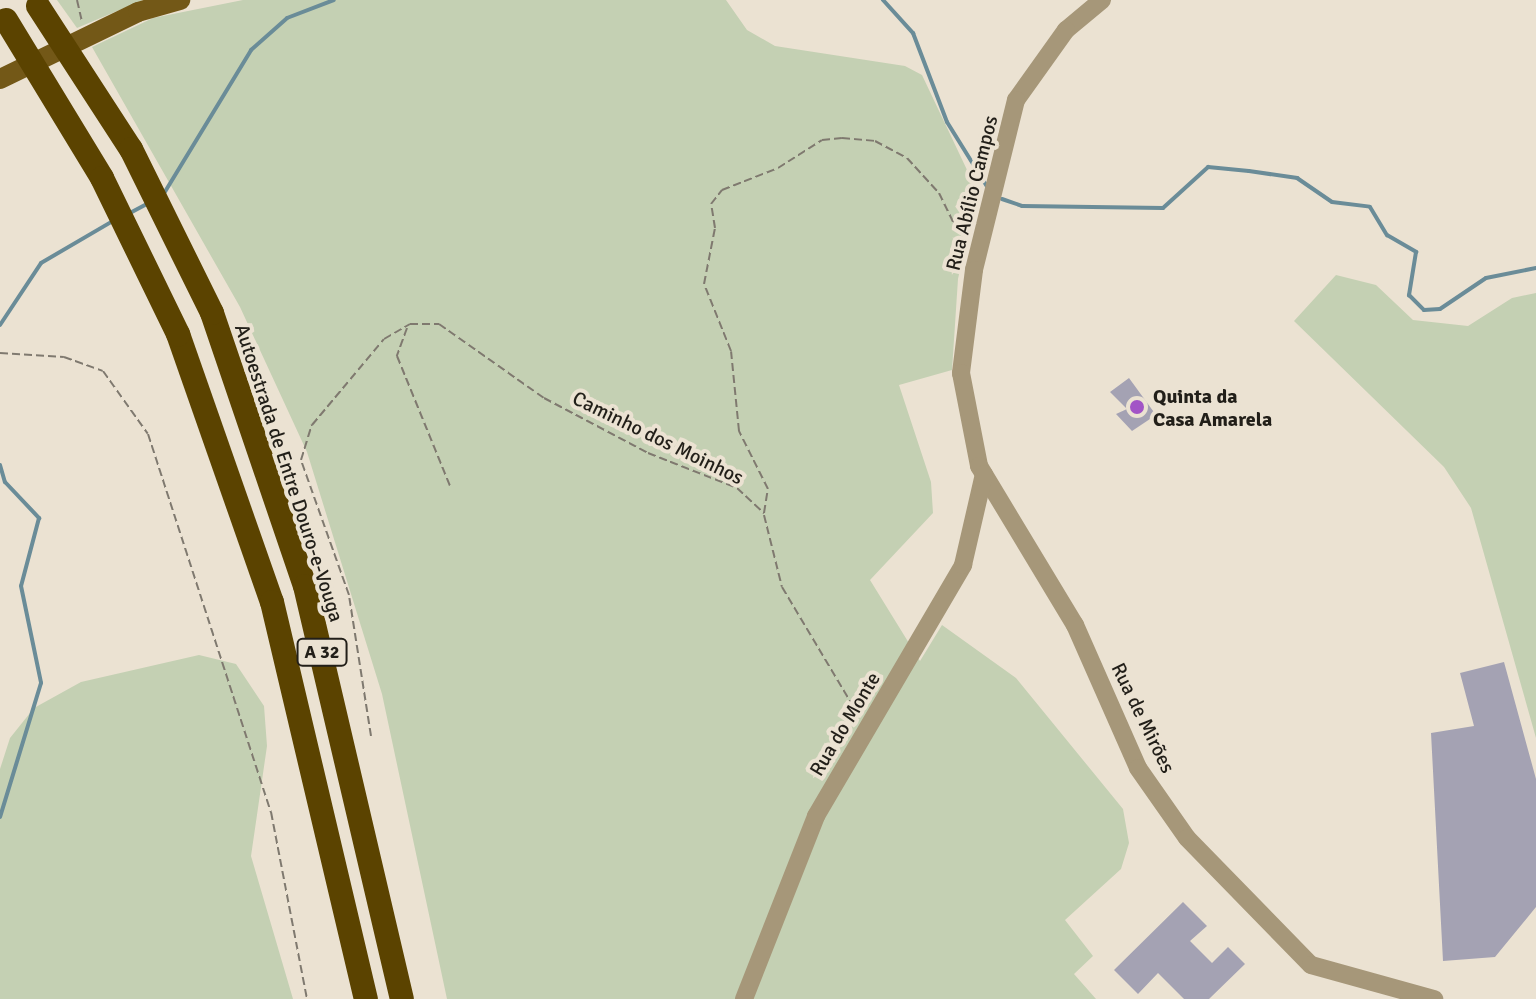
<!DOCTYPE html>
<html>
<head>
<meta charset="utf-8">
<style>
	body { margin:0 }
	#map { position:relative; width:1536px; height:999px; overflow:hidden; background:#ebe2d2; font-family:Signika,sans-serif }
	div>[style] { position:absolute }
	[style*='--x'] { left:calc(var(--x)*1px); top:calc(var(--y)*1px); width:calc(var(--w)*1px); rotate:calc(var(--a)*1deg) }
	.green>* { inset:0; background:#c4d0b3 }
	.stream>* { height:4px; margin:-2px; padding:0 2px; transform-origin:2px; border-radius:2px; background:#6a8c98 }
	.building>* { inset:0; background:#a4a2b3 }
	.path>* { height:2px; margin-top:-1px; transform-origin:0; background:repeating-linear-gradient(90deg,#7f796f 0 8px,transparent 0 12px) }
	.minor>* { height:18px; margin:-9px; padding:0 9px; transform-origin:9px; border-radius:9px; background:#a69779 }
	.major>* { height:20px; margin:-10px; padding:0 10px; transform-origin:10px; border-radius:10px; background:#735817 }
	.highway>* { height:24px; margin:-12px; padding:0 12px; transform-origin:12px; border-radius:12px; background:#5b4300 }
	.highway-bridge>* { height:24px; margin:-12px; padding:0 12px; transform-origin:12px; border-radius:12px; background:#5b4300 }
	.dots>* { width:22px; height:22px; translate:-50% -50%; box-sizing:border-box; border:4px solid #ebe2d2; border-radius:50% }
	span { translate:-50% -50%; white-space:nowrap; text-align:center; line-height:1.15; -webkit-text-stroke:8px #ebe2d2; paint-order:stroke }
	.shield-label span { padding:2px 6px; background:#ebe2d2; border:2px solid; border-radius:6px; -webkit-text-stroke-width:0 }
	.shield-label { font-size:18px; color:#221f19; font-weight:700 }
	.street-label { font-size:20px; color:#221f19 }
	.poi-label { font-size:20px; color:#221f19; font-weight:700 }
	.left { translate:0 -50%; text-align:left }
</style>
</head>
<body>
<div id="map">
	<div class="green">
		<div style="clip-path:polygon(57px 0,143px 0,77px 28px)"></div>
		<div style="clip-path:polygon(243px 0,726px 0,747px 30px,775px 46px,905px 66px,922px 75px,977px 191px,958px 279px,952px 370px,899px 385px,931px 482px,933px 513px,870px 580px,920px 661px,942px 625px,1016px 678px,1123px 809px,1129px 843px,1121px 869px,1065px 920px,1093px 956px,1074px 974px,1096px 999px,447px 999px,382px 694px,307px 452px,240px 307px,92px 47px,153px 18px)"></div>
		<div style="clip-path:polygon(1336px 275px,1376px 285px,1413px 320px,1468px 326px,1512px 298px,1536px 293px,1536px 738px,1471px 508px,1444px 467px,1294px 321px)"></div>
		<div style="clip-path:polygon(199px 655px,236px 664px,264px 706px,267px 746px,251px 856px,293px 999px,0 999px,0 769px,10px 738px,34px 708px,81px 682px)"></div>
	</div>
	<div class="stream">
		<div style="--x:883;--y:0;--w:45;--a:47.7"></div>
		<div style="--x:913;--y:33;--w:95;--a:69.1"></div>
		<div style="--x:947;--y:122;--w:78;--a:58.2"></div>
		<div style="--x:163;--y:195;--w:170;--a:-58.7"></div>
		<div style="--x:251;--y:50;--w:48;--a:-41.6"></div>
		<div style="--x:287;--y:18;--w:50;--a:-21"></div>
		<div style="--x:1002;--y:199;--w:21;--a:19"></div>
		<div style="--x:1022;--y:206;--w:141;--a:0.8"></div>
		<div style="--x:1163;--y:208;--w:61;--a:-42.3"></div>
		<div style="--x:1208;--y:167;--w:41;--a:5.6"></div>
		<div style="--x:1249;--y:171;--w:49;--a:8.3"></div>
		<div style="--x:1297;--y:178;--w:42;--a:34.4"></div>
		<div style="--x:1332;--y:202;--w:38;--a:7"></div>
		<div style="--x:1370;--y:207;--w:33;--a:59"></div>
		<div style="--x:1387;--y:235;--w:34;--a:30"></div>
		<div style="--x:1416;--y:252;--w:44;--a:99.2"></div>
		<div style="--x:1409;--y:295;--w:21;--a:45"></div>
		<div style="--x:1424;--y:310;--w:16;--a:-4"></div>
		<div style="--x:1440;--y:309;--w:55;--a:-34"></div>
		<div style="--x:1486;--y:278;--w:51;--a:-11.3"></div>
		<div style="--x:128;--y:214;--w:24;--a:-28"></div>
		<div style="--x:0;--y:325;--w:74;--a:-56.5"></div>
		<div style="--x:41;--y:263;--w:83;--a:-30.3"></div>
		<div style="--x:0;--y:465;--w:18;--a:74"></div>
		<div style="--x:5;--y:482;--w:50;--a:46.6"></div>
		<div style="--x:39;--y:518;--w:70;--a:104.8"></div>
		<div style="--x:21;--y:586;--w:99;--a:78.3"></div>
		<div style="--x:41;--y:683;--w:140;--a:107"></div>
	</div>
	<div class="building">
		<div style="clip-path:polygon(1129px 378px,1156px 415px,1132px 431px,1116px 414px,1127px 409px,1110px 392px)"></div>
		<div style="clip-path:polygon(1504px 662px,1536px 779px,1536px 907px,1495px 957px,1443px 961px,1431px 733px,1474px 726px,1460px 673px)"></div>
		<div style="clip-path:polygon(1183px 902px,1207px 926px,1190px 941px,1212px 963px,1228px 947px,1245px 964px,1209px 999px,1184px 999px,1158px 973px,1138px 994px,1114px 970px)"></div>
	</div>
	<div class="path">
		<div style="--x:77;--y:0;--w:23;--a:77"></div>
		<div style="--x:407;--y:328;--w:30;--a:110"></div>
		<div style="--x:397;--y:356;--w:140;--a:67.8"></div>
		<div style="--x:0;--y:353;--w:64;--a:3.6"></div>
		<div style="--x:64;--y:357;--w:41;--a:19.7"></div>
		<div style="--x:103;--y:371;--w:77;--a:54.5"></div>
		<div style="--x:148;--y:434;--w:398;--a:72"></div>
		<div style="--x:271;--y:812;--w:190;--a:79.1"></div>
		<div style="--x:764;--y:515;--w:74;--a:76"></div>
		<div style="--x:782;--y:587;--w:147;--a:59.2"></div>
		<div style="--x:371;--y:736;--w:143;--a:-98.9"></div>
		<div style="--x:349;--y:595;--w:143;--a:-109.6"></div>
		<div style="--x:301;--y:460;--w:37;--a:-73"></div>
		<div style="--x:312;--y:425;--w:112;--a:-50.1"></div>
		<div style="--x:384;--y:339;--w:30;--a:-30"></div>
		<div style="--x:410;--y:324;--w:29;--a:0"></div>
		<div style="--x:439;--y:324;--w:128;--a:35.2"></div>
		<div style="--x:544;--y:398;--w:118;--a:27.9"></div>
		<div style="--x:648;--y:453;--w:96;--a:21.5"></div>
		<div style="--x:737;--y:488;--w:37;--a:43"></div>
		<div style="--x:764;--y:513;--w:24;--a:-81"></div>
		<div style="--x:768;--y:489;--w:65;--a:-116.6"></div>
		<div style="--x:739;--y:431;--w:80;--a:-95.7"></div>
		<div style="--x:731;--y:351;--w:72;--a:-111.9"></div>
		<div style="--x:704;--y:284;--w:57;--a:-78.9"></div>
		<div style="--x:715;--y:228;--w:24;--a:-99"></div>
		<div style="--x:711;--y:204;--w:18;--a:-52"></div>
		<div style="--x:722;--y:190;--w:60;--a:-21.4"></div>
		<div style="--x:778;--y:168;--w:52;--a:-32.5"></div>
		<div style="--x:822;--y:140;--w:20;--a:-6"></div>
		<div style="--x:842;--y:138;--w:33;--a:5"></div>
		<div style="--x:875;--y:141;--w:36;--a:28"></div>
		<div style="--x:907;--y:158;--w:47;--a:47.6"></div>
		<div style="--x:939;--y:193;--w:32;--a:64"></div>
		<div style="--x:953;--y:222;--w:17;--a:21"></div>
	</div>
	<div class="minor">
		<div style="--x:1102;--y:0;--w:47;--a:140.2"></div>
		<div style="--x:1066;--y:30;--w:86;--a:125.5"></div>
		<div style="--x:1016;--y:100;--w:175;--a:103.9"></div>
		<div style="--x:974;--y:270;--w:104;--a:97.2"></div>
		<div style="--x:961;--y:373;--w:95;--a:79"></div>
		<div style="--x:979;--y:466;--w:186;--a:58.9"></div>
		<div style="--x:1075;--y:625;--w:156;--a:66.2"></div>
		<div style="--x:1138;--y:768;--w:85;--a:55"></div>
		<div style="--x:1187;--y:838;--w:177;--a:45.7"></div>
		<div style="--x:1311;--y:965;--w:128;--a:15.5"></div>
		<div style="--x:744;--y:999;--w:197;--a:-68.5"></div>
		<div style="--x:816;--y:816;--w:291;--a:-59.6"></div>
		<div style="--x:963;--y:565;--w:93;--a:-77"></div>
	</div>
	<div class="major">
		<div style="--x:0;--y:79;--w:153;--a:-25.9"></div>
		<div style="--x:138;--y:12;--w:44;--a:-15.9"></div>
	</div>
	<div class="highway">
		<div style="--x:212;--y:313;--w:288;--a:71.2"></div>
		<div style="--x:305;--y:586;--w:424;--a:76.8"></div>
		<div style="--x:178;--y:334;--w:284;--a:70.7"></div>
		<div style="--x:272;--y:602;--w:408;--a:76.7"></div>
	</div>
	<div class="highway-bridge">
		<div style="--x:38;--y:6;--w:171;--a:57"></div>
		<div style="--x:131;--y:149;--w:183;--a:63.7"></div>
		<div style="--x:6;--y:20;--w:185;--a:58.7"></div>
		<div style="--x:102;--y:178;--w:174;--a:64"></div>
	</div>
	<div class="dots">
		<div style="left:1137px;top:407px;background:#a254c6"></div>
	</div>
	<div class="shield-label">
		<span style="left:322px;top:652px">A 32</span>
	</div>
	<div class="street-label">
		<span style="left:972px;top:193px;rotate:-76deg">Rua Abílio Campos</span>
		<span style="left:658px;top:438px;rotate:26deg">Caminho dos Moinhos</span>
		<span style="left:289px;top:473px;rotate:72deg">Autoestrada de Entre Douro-e-Vouga</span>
		<span style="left:1143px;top:718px;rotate:64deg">Rua de Mirões</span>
		<span style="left:845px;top:724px;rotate:-59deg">Rua do Monte</span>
	</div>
	<div class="poi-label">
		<span class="left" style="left:1153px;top:408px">Quinta da<br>Casa Amarela</span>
	</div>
</div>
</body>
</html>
